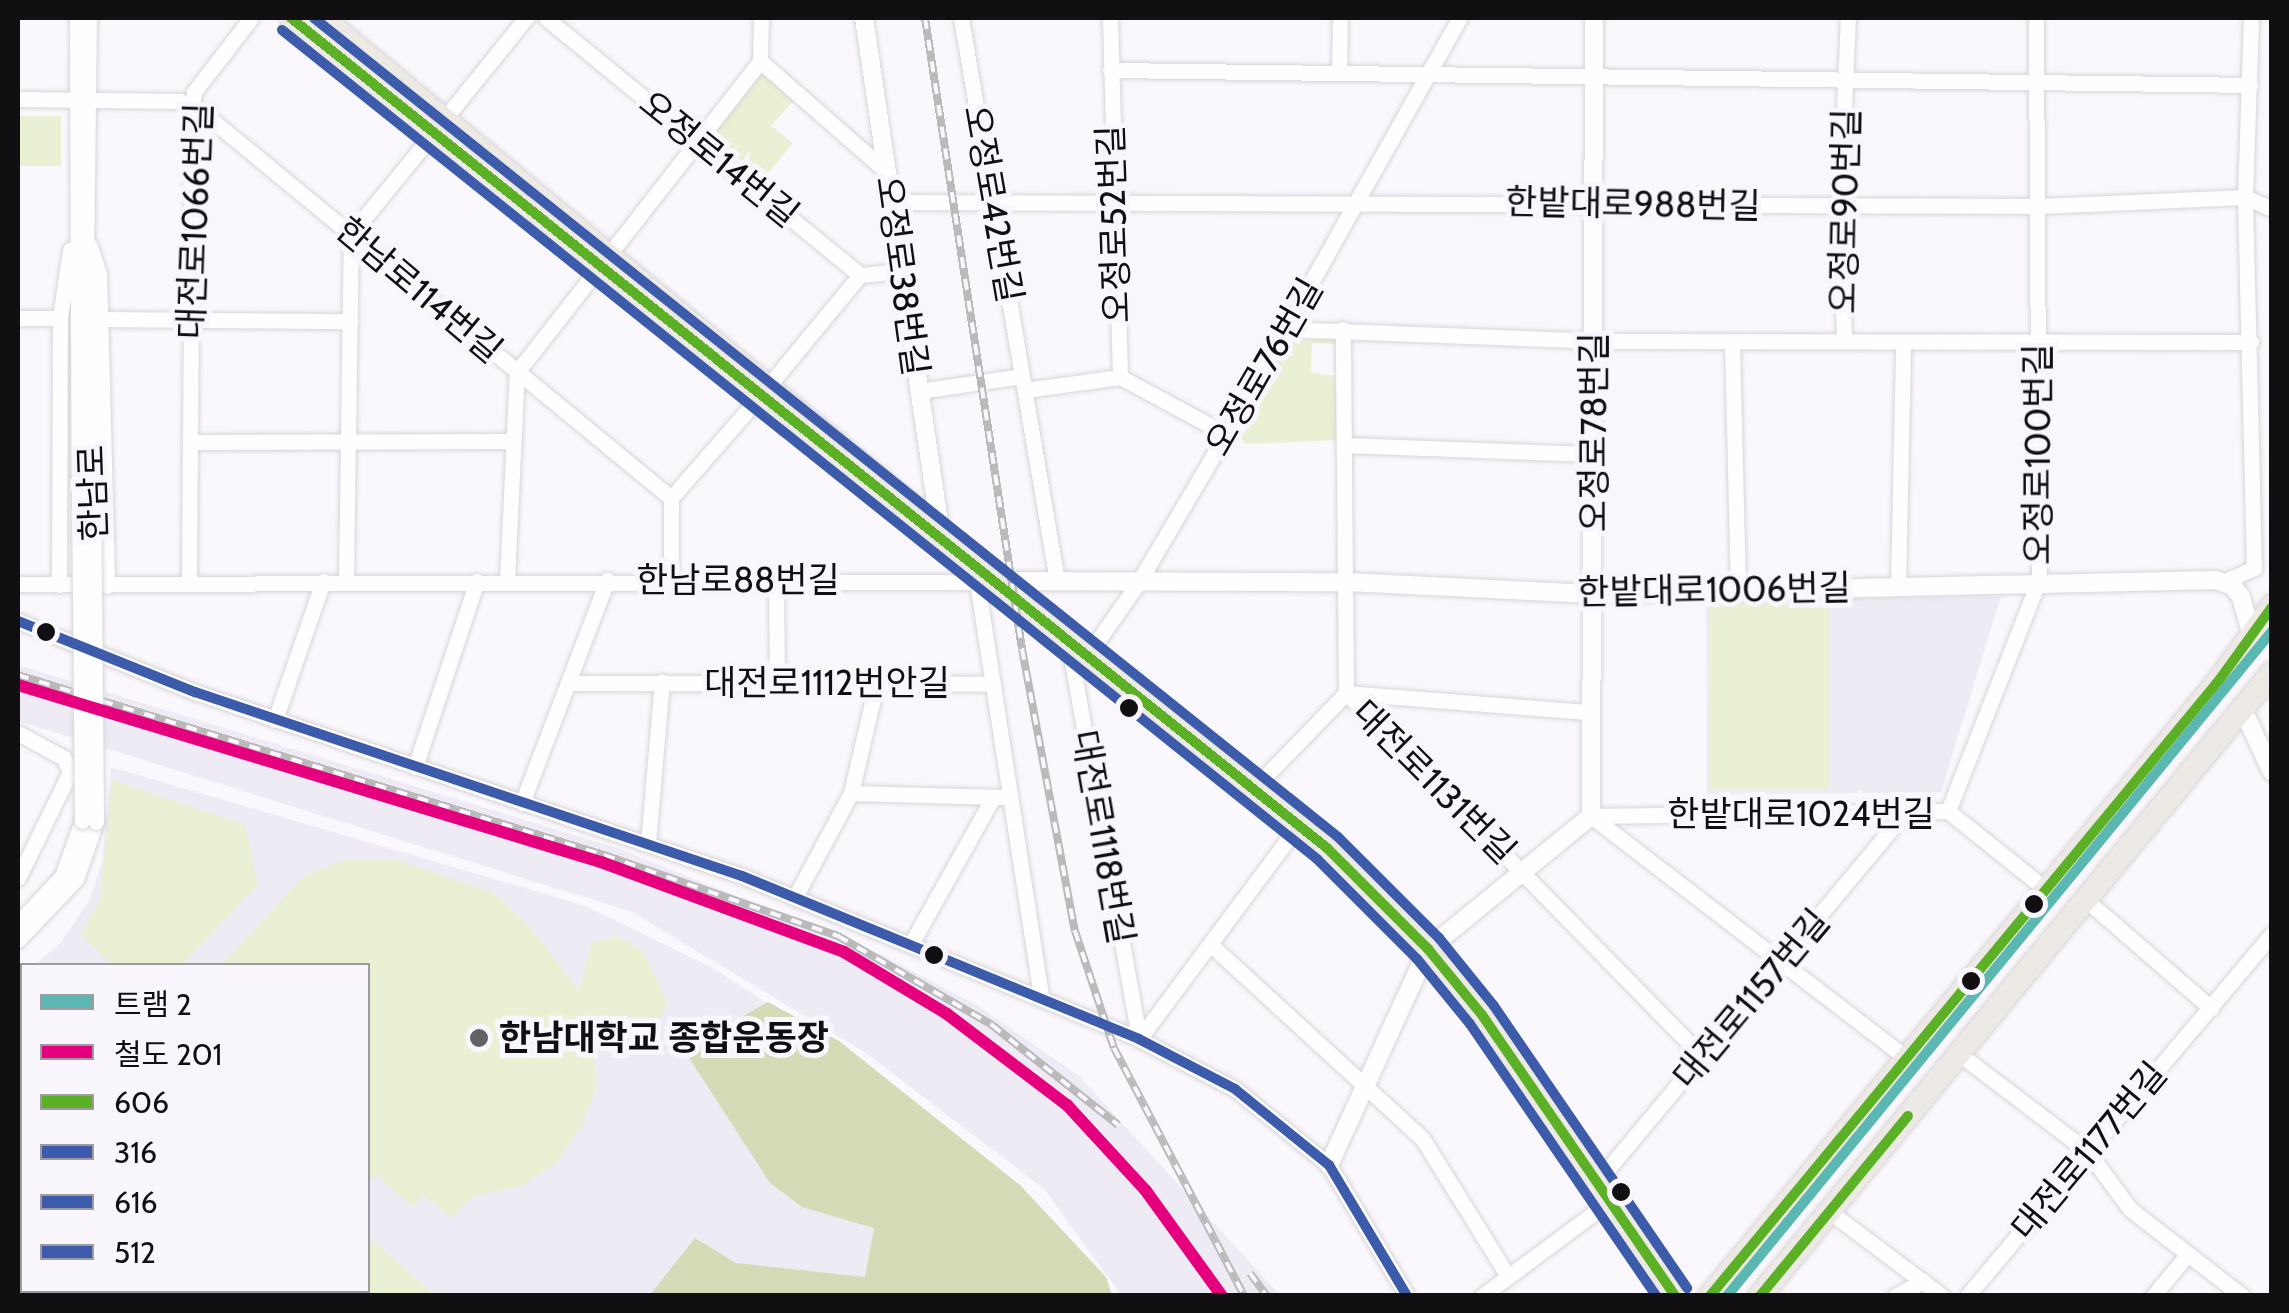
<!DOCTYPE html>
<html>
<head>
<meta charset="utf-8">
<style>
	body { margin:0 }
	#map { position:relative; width:2289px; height:1313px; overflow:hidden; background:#faf8fc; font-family:Cabin,"Noto Sans KR",sans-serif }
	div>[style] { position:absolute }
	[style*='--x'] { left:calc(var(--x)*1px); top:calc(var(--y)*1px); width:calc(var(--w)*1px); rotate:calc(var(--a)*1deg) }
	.built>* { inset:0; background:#efebf5 }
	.green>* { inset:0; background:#eaf0d3; transform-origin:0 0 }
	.forest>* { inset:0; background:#d4dbb6 }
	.roads { filter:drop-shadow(0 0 2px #d7d5d9) drop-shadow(0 0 2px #d7d5d9) }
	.minor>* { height:15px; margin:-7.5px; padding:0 7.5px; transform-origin:7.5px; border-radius:7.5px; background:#fefeff }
	.tertiary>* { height:18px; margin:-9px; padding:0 9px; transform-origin:9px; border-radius:9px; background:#fefeff }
	.primary>* { height:22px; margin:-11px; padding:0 11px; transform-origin:11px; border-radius:11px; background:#edeae5 }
	.rail>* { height:8px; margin-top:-4px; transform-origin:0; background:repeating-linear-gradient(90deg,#faf6fe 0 11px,#bbbabb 0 22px); box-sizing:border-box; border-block:2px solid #bbbabb }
	.bridges { filter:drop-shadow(0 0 2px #d7d5d9) drop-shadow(0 0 2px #d7d5d9) }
	.minor-bridge>* { height:15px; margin:-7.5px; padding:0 7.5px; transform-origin:7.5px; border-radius:7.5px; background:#fefeff }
	.bus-1>* { height:10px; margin:-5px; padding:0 5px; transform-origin:5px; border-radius:5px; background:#5bb025 }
	.bus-2>* { height:10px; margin:-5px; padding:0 5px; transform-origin:5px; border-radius:5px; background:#3d5bab }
	.bus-3>* { height:10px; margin:-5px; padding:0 5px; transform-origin:5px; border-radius:5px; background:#3d5bab }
	.bus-4>* { height:10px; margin:-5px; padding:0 5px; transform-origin:5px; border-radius:5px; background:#3d5bab }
	.rail-1>* { height:12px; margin:-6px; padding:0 6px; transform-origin:6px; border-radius:6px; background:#e5007d }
	.tram-1>* { height:10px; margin:-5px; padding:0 5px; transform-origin:5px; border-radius:5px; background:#5bb7b1 }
	.dots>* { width:28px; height:28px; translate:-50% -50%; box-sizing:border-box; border:5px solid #faf6fe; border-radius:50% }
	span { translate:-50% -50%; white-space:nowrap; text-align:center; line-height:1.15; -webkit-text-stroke:10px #faf6fe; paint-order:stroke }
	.street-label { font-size:35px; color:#110f12 }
	.poi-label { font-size:35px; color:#110f12; font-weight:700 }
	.left { translate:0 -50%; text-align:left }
	.frame { position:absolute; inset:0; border:20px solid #110f12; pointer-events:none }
	.legend { position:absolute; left:20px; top:963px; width:350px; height:330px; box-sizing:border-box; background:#faf6fe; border:2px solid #9d9aa0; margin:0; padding:12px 18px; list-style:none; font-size:30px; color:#110f12 }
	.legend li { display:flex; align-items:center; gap:20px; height:50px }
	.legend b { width:50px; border:2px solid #9d9aa0 }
</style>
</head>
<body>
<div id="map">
	<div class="built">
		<div style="clip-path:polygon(2001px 596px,1941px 792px,1707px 795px,1706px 601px)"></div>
		<div style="clip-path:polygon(18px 665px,620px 849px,880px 954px,977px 1005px,1079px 1076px,1280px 1295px,1121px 1295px,1044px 1189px,866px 1053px,632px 912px,18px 721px)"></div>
		<div style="clip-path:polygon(111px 767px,583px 905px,711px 967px,867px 1067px,1110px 1295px,18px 1295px,22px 975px,22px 1290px,368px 1290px,368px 966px,35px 965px,61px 942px,89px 901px,102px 863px)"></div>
	</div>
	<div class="green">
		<div style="clip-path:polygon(758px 70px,795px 99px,771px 126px,793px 143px,763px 179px,711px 135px)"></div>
		<div style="left:18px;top:116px;width:43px;height:50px"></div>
		<div style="clip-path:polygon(1332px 337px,1337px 344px,1312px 343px,1311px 372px,1335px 376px,1337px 440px,1245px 444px,1239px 434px,1284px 343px)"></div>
		<div style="left:1829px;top:603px;width:186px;height:120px;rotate:90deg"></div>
		<div style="clip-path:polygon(112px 780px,245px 825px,258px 884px,182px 965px,113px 965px,81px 935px,100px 900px)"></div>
		<div style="clip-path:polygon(395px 859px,493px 893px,530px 927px,579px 991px,592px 942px,617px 937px,641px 949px,667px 1000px,655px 1035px,639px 1044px,620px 1041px,588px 1015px,597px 1084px,583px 1123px,556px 1163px,521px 1186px,473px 1196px,451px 1218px,424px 1195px,412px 1207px,377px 1174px,368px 1183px,368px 966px,221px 965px,305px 875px,345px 860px)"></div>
		<div style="clip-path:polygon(368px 1237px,435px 1295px,215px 1291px,368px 1290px)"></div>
	</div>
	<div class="forest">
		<div style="clip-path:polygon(768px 1002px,839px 1041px,1020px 1185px,1106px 1277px,1112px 1295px,650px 1295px,695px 1238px,736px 1263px,865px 1277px,874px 1228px,802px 1207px,770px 1183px,684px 1050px)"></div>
	</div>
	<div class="roads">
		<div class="minor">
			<div style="--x:77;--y:18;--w:461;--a:89.8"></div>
			<div style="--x:89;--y:18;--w:251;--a:90.7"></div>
			<div style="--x:86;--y:269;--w:209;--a:88.1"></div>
			<div style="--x:546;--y:18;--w:406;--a:39.3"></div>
			<div style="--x:860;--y:275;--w:41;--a:-5.6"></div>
			<div style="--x:961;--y:18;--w:571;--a:80.32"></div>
			<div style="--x:1110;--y:18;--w:359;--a:88.4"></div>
			<div style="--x:760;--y:61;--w:167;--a:41.1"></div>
			<div style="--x:760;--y:61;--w:43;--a:-88.7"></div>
			<div style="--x:1110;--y:70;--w:1140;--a:0.75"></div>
			<div style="--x:1339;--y:73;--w:55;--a:-89"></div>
			<div style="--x:18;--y:99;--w:162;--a:0.7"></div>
			<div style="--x:180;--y:101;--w:23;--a:25"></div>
			<div style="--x:201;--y:111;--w:609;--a:39.47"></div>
			<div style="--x:671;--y:498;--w:82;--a:90"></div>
			<div style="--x:446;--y:117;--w:127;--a:-51.1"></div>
			<div style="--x:891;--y:202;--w:1149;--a:0.2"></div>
			<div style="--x:2040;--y:206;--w:205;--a:-2.5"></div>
			<div style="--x:2245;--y:197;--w:30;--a:24"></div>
			<div style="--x:90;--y:246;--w:28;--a:72"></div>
			<div style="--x:99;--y:273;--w:313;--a:88.5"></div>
			<div style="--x:611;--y:252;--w:242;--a:-52"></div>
			<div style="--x:18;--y:318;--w:42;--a:0"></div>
			<div style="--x:100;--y:319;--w:250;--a:0.5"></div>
			<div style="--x:1285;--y:329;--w:309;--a:2.2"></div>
			<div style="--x:1594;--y:341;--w:657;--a:0.09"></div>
			<div style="--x:1844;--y:339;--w:133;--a:-91.7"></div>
			<div style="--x:1840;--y:206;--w:188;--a:-87.6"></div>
			<div style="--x:1732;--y:343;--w:247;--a:88.6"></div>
			<div style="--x:770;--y:384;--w:141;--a:-50.5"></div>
			<div style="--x:1025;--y:390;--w:96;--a:-7.8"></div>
			<div style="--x:1120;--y:377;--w:120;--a:28.3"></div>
			<div style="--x:919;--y:391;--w:104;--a:-8.3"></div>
			<div style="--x:190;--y:442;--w:321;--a:-0.2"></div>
			<div style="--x:1345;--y:445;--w:249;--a:2.1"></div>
			<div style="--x:671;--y:498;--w:135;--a:-48.9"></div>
			<div style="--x:776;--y:580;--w:102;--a:89.4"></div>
			<div style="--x:346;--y:581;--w:347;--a:-89.2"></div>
			<div style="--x:351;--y:234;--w:134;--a:-50.7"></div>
			<div style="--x:507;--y:581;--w:209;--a:-87.3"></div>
			<div style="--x:517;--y:372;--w:136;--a:-51.9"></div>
			<div style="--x:2225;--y:581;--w:32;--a:-24"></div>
			<div style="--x:2254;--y:568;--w:371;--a:-91.4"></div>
			<div style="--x:2245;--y:197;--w:179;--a:-88.1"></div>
			<div style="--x:189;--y:582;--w:477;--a:-89.6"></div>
			<div style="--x:192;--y:105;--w:13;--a:-81"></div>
			<div style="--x:194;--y:92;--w:93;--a:-52.4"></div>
			<div style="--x:977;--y:582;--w:418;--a:81.2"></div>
			<div style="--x:18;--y:584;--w:977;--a:-0.12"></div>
			<div style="--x:59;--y:585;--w:267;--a:-89.8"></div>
			<div style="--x:60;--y:318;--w:69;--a:-81.6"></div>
			<div style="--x:1898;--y:587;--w:244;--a:-88.8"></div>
			<div style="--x:18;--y:621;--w:191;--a:21.9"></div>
			<div style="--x:195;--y:692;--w:577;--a:18.59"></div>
			<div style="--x:742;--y:876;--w:429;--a:22.3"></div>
			<div style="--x:1139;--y:1039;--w:108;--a:27.5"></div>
			<div style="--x:1235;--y:1089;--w:121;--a:39"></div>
			<div style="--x:1329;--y:1165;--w:152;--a:59.2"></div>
			<div style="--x:1068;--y:639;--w:406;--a:79.9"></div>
			<div style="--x:1089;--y:653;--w:85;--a:-55"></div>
			<div style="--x:1138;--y:583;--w:173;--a:-59.4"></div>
			<div style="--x:1226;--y:434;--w:477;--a:-60.7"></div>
			<div style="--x:568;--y:683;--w:425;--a:0.1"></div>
			<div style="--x:1346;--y:693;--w:510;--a:45.56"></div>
			<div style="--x:1346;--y:693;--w:242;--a:4.5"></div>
			<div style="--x:275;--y:720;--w:147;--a:-70.9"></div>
			<div style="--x:18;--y:733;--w:52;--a:28.5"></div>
			<div style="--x:64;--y:758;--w:15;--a:67"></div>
			<div style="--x:70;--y:772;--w:118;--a:116.1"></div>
			<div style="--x:415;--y:767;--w:196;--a:-71.6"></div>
			<div style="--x:1255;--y:787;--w:131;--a:-45.9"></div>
			<div style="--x:1346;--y:693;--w:364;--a:-90.5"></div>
			<div style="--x:851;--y:793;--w:151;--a:1.5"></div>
			<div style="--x:522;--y:803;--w:239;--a:-69.1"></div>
			<div style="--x:1948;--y:811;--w:248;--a:-68.5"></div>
			<div style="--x:2039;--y:580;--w:562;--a:-90.31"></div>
			<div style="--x:1591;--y:816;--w:357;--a:-0.8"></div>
			<div style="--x:1948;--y:811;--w:123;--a:38.7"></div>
			<div style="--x:1591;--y:816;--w:397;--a:37.5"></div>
			<div style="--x:648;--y:844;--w:163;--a:-85.1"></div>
			<div style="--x:795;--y:897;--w:118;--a:-61.7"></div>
			<div style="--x:851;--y:793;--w:115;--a:-76.9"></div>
			<div style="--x:2085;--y:899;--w:167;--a:40.9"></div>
			<div style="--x:18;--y:923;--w:64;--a:-46.9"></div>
			<div style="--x:62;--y:876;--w:59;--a:-70"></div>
			<div style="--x:18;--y:940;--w:84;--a:-46.4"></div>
			<div style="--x:76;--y:879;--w:60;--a:-70.7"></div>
			<div style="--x:911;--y:944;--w:168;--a:-60.8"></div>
			<div style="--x:1210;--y:944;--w:287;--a:42.5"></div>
			<div style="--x:1422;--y:1138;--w:163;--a:58.1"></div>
			<div style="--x:1139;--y:1039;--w:268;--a:-53.3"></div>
			<div style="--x:1958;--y:1053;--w:162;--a:37.2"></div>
			<div style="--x:2087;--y:1151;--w:72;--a:53.4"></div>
			<div style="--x:2130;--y:1209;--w:142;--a:37.8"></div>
			<div style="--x:1597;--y:1182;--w:479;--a:-50.2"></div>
			<div style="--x:1830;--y:1212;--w:140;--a:36.9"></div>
			<div style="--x:18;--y:1222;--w:6;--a:51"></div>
			<div style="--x:75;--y:1290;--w:7;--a:56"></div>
			<div style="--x:1482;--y:1296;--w:159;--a:-36.6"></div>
			<div style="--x:1895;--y:1296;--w:32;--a:-28"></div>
			<div style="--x:1967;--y:1296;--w:473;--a:-49.9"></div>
			<div style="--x:2153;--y:1296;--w:53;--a:-50.3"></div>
		</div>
		<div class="tertiary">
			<div style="--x:864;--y:18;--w:523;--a:81.53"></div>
			<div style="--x:999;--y:581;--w:348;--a:0.2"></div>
			<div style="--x:1347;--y:582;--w:246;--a:2.8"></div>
			<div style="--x:1593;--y:594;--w:622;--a:-1.29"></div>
			<div style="--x:2215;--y:580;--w:19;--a:18"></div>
			<div style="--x:2233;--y:586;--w:14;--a:54"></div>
			<div style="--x:2241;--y:597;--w:41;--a:74.2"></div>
			<div style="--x:2243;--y:710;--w:68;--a:64.9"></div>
			<div style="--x:1329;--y:1165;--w:238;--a:-65.4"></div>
			<div style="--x:1428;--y:949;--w:210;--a:-39.2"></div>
			<div style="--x:1591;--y:816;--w:798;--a:-89.78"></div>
		</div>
		<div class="primary">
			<div style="--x:291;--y:18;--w:1327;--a:38.7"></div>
			<div style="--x:1327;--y:848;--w:143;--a:45"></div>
			<div style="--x:1428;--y:949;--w:85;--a:50.7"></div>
			<div style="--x:1482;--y:1015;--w:341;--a:55.5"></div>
			<div style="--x:322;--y:18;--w:778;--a:39.58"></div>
			<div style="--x:1710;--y:1296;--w:800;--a:-50.42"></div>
			<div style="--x:2220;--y:679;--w:90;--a:-54.5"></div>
			<div style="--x:1760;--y:1296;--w:806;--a:-50.59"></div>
		</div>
	</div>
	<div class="rail">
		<div style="--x:925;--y:18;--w:638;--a:81.26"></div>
		<div style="--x:1022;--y:649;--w:287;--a:79.4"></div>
		<div style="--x:1075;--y:931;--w:123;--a:71.6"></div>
		<div style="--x:1114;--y:1048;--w:280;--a:62.3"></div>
		<div style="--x:18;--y:675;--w:613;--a:17.08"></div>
		<div style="--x:604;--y:855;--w:248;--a:19.1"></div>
		<div style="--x:838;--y:936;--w:178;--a:30"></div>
		<div style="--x:992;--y:1025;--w:161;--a:38.4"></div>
		<div style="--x:1250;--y:1273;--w:29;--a:54"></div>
	</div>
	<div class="bridges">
		<div class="minor-bridge">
			<div style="--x:93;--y:478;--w:344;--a:89.5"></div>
			<div style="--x:79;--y:479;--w:342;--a:89.5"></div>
		</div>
	</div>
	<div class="bus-1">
		<div style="--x:291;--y:18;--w:1327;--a:38.7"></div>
		<div style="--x:1327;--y:848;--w:143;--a:45"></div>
		<div style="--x:1428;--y:949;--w:85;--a:50.7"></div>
		<div style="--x:1482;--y:1015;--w:341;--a:55.5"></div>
		<div style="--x:1710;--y:1296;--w:800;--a:-50.42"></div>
		<div style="--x:2220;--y:679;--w:89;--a:-54.2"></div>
		<div style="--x:1760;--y:1296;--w:233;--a:-50.6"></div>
	</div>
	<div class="bus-2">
		<div style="--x:282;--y:30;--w:1326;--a:38.69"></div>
		<div style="--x:1317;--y:859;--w:141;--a:45"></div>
		<div style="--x:1417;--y:959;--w:84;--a:50.8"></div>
		<div style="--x:1470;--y:1024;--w:330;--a:55.6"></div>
	</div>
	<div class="bus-3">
		<div style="--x:314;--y:18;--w:1311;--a:38.65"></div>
		<div style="--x:1338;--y:837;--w:143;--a:45"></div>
		<div style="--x:1439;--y:938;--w:87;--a:51"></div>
		<div style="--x:1494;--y:1006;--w:342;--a:55.6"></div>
	</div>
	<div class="bus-4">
		<div style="--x:18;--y:621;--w:191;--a:21.9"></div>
		<div style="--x:195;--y:692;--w:577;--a:18.59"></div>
		<div style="--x:742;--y:876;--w:429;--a:22.3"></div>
		<div style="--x:1139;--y:1039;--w:108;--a:27.5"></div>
		<div style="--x:1235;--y:1089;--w:121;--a:39"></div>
		<div style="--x:1329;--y:1165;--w:152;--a:59.2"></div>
	</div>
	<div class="rail-1">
		<div style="--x:18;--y:685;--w:609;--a:16.89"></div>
		<div style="--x:601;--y:862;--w:259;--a:20.3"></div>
		<div style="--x:844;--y:952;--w:120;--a:31"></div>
		<div style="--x:947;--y:1014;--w:151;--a:37.2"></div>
		<div style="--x:1067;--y:1105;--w:117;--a:47.4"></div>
		<div style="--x:1146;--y:1191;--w:130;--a:54.1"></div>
	</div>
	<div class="tram-1">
		<div style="--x:1727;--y:1296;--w:860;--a:-50.66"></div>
	</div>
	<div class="dots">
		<div style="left:46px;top:632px;background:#110f12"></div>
		<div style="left:1129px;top:708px;background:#110f12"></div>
		<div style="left:2034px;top:904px;background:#110f12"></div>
		<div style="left:934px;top:955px;background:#110f12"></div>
		<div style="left:1971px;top:981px;background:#110f12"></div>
		<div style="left:479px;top:1038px;background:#636164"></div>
		<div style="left:1621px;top:1192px;background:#110f12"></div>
	</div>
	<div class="street-label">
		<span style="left:719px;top:159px;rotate:39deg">오정로14번길</span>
		<span style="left:993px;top:204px;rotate:80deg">오정로42번길</span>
		<span style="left:1633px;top:204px;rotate:1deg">한밭대로988번길</span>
		<span style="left:1845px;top:211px;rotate:-89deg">오정로90번길</span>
		<span style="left:195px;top:221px;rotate:-88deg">대전로1066번길</span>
		<span style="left:1114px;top:224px;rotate:-92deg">오정로52번길</span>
		<span style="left:902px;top:276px;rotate:82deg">오정로38번길</span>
		<span style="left:419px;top:290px;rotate:40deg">한남로114번길</span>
		<span style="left:1264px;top:367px;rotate:-60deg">오정로76번길</span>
		<span style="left:1594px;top:432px;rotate:-90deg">오정로78번길</span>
		<span style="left:2038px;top:454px;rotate:-90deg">오정로100번길</span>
		<span style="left:93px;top:493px;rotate:-92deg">한남로</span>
		<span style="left:738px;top:580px">한남로88번길</span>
		<span style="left:1714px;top:590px;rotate:-1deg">한밭대로1006번길</span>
		<span style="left:827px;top:683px">대전로1112번안길</span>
		<span style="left:1434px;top:782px;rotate:45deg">대전로1131번길</span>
		<span style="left:1801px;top:814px">한밭대로1024번길</span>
		<span style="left:1103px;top:837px;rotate:80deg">대전로1118번길</span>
		<span style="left:1751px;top:999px;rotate:-50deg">대전로1157번길</span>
		<span style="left:2089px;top:1151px;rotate:-50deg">대전로1177번길</span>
	</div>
	<div class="poi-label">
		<span class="left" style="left:499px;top:1038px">한남대학교 종합운동장</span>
	</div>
	<div class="frame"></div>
	<ul class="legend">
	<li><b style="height:12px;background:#5bb7b1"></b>트램 2</li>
	<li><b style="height:12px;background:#e5007d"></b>철도 201</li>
	<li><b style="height:12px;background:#5bb025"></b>606</li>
	<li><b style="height:12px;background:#3d5bab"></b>316</li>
	<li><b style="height:12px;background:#3d5bab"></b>616</li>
	<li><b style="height:12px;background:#3d5bab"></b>512</li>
	</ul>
</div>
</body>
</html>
